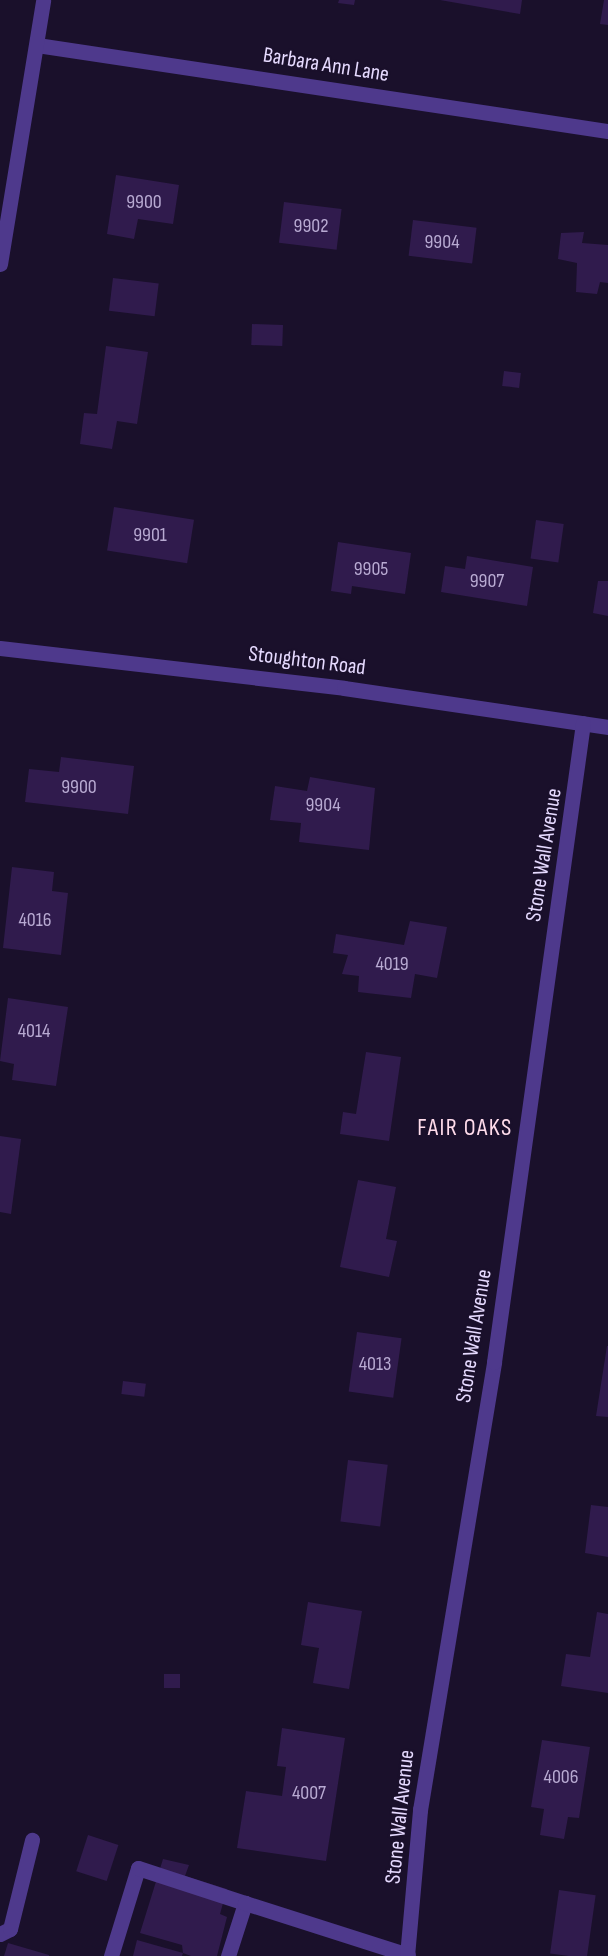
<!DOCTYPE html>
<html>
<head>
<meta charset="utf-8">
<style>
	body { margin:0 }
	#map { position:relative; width:608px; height:1956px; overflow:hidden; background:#1a102b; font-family:"Sofia Sans Condensed",sans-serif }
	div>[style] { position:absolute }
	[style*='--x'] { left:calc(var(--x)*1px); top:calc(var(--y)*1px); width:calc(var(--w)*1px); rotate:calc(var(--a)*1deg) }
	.building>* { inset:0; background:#301b4d; transform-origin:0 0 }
	.minor>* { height:15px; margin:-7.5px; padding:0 7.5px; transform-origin:7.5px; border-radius:7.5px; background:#4e398c }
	span { translate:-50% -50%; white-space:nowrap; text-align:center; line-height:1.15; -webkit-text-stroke:4.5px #1a102b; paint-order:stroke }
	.number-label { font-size:20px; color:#b8aad2 }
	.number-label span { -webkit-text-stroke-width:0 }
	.street-label { font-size:22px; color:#e6daff }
	.neighbourhood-label { font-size:24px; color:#ffdceb; letter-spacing:1.5px }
</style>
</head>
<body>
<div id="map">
	<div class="building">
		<div style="clip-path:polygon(339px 0,355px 0,354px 5px,338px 3px)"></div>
		<div style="clip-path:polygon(440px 0,522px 0,520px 14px)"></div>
		<div style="clip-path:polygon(604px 0,608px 0,608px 25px,600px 24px)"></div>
		<div style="clip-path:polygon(116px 175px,179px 185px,173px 224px,138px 219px,134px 239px,107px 234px)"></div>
		<div style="left:284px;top:202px;width:58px;height:41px;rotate:7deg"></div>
		<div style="left:413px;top:220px;width:64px;height:36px;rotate:7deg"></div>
		<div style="clip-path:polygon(584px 232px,582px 243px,608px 245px,608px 283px,600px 282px,597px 294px,576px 292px,577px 263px,558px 259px,561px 233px)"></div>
		<div style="left:113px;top:278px;width:46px;height:33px;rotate:7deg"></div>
		<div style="left:252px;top:324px;width:31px;height:21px;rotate:2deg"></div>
		<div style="clip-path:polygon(106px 346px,148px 352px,137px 424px,117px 421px,112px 449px,80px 444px,84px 413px,97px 414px)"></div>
		<div style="left:504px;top:371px;width:17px;height:15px;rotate:7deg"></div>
		<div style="left:114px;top:507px;width:81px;height:44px;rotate:9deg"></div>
		<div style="left:536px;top:520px;width:28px;height:39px;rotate:8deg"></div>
		<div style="clip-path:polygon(338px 542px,411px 553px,405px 594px,352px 586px,351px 594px,331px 591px)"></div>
		<div style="clip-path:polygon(467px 556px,533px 567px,527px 606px,441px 592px,445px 566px,465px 569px)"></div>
		<div style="clip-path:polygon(598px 581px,608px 581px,608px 616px,593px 613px)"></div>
		<div style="clip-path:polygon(61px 757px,134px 766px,128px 814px,25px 802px,29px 769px,59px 772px)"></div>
		<div style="clip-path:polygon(310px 777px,375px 788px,369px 850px,299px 842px,301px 823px,270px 820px,275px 786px,307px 791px)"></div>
		<div style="clip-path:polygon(12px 867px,54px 872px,52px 891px,68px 893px,61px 955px,3px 948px)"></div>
		<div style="clip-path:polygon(410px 921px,447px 927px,437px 978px,415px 974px,411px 998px,358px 992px,359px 976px,342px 974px,348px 955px,333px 953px,336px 934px,404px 945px)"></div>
		<div style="clip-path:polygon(8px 998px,68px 1007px,56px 1086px,12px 1080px,14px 1064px,0 1061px)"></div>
		<div style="clip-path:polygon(366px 1052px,401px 1057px,389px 1141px,340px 1134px,343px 1112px,356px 1114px)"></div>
		<div style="clip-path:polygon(0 1136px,21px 1139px,11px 1214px,0 1212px)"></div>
		<div style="clip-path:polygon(358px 1180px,396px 1187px,386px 1239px,397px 1241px,389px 1277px,340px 1267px)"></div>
		<div style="left:357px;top:1332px;width:45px;height:60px;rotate:8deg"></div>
		<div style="clip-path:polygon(607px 1346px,608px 1346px,608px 1417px,596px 1416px)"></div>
		<div style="left:123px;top:1381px;width:23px;height:13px;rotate:7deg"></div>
		<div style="left:348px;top:1460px;width:40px;height:62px;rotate:7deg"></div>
		<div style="clip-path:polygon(591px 1505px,608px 1507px,608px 1557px,585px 1553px)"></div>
		<div style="clip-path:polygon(308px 1602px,362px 1611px,349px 1689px,313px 1683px,319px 1648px,301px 1645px)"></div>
		<div style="clip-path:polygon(597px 1612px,608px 1614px,608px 1693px,561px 1686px,566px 1654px,590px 1657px)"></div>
		<div style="left:164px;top:1674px;width:16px;height:14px"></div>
		<div style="clip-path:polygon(282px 1728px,345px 1738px,326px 1861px,237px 1848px,246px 1791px,282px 1796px,286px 1767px,277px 1766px)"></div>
		<div style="clip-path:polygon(542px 1740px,590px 1747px,579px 1818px,568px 1817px,564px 1839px,540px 1835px,544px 1809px,531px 1807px)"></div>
		<div style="left:88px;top:1835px;width:32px;height:38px;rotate:18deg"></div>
		<div style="clip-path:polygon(163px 1859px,189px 1865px,185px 1876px,227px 1889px,220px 1914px,227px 1917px,217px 1956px,191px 1956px,183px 1953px,182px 1945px,140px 1933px)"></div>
		<div style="left:559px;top:1890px;width:37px;height:64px;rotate:8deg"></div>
		<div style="clip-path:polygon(137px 1940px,183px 1953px,182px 1956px,133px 1956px)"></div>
		<div style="clip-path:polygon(8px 1943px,49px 1955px,49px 1956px,4px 1956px)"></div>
	</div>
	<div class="minor">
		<div style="--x:37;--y:45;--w:577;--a:8.57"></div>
		<div style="--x:0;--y:264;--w:267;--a:-80.7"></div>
		<div style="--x:0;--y:648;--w:346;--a:6.6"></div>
		<div style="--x:344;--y:688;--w:267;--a:8.4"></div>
		<div style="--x:0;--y:1934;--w:11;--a:-27"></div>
		<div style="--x:10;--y:1929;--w:92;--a:-76.1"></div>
		<div style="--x:111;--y:1956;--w:92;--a:-72.9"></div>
		<div style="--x:138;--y:1868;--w:113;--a:18.1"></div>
		<div style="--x:228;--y:1956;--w:56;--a:-72.2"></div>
		<div style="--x:245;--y:1903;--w:171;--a:17.7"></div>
		<div style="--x:407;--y:1956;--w:147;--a:-84.9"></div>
		<div style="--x:420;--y:1810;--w:454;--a:-80.6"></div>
		<div style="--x:494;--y:1362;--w:645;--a:-82.07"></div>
	</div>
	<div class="number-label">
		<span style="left:144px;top:202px">9900</span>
		<span style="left:311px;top:226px">9902</span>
		<span style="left:442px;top:242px">9904</span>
		<span style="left:150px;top:535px">9901</span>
		<span style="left:371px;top:569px">9905</span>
		<span style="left:487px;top:581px">9907</span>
		<span style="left:79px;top:787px">9900</span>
		<span style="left:323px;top:805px">9904</span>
		<span style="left:35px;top:920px">4016</span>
		<span style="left:392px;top:964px">4019</span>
		<span style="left:34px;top:1031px">4014</span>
		<span style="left:375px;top:1364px">4013</span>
		<span style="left:561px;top:1777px">4006</span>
		<span style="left:309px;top:1793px">4007</span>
	</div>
	<div class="street-label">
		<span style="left:326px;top:65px;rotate:9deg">Barbara Ann Lane</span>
		<span style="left:307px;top:661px;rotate:7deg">Stoughton Road</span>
		<span style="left:544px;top:855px;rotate:-81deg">Stone Wall Avenue</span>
		<span style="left:474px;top:1336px;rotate:-81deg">Stone Wall Avenue</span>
		<span style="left:400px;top:1817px;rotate:-84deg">Stone Wall Avenue</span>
	</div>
	<div class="neighbourhood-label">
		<span style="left:465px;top:1128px">FAIR OAKS</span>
	</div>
</div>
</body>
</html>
